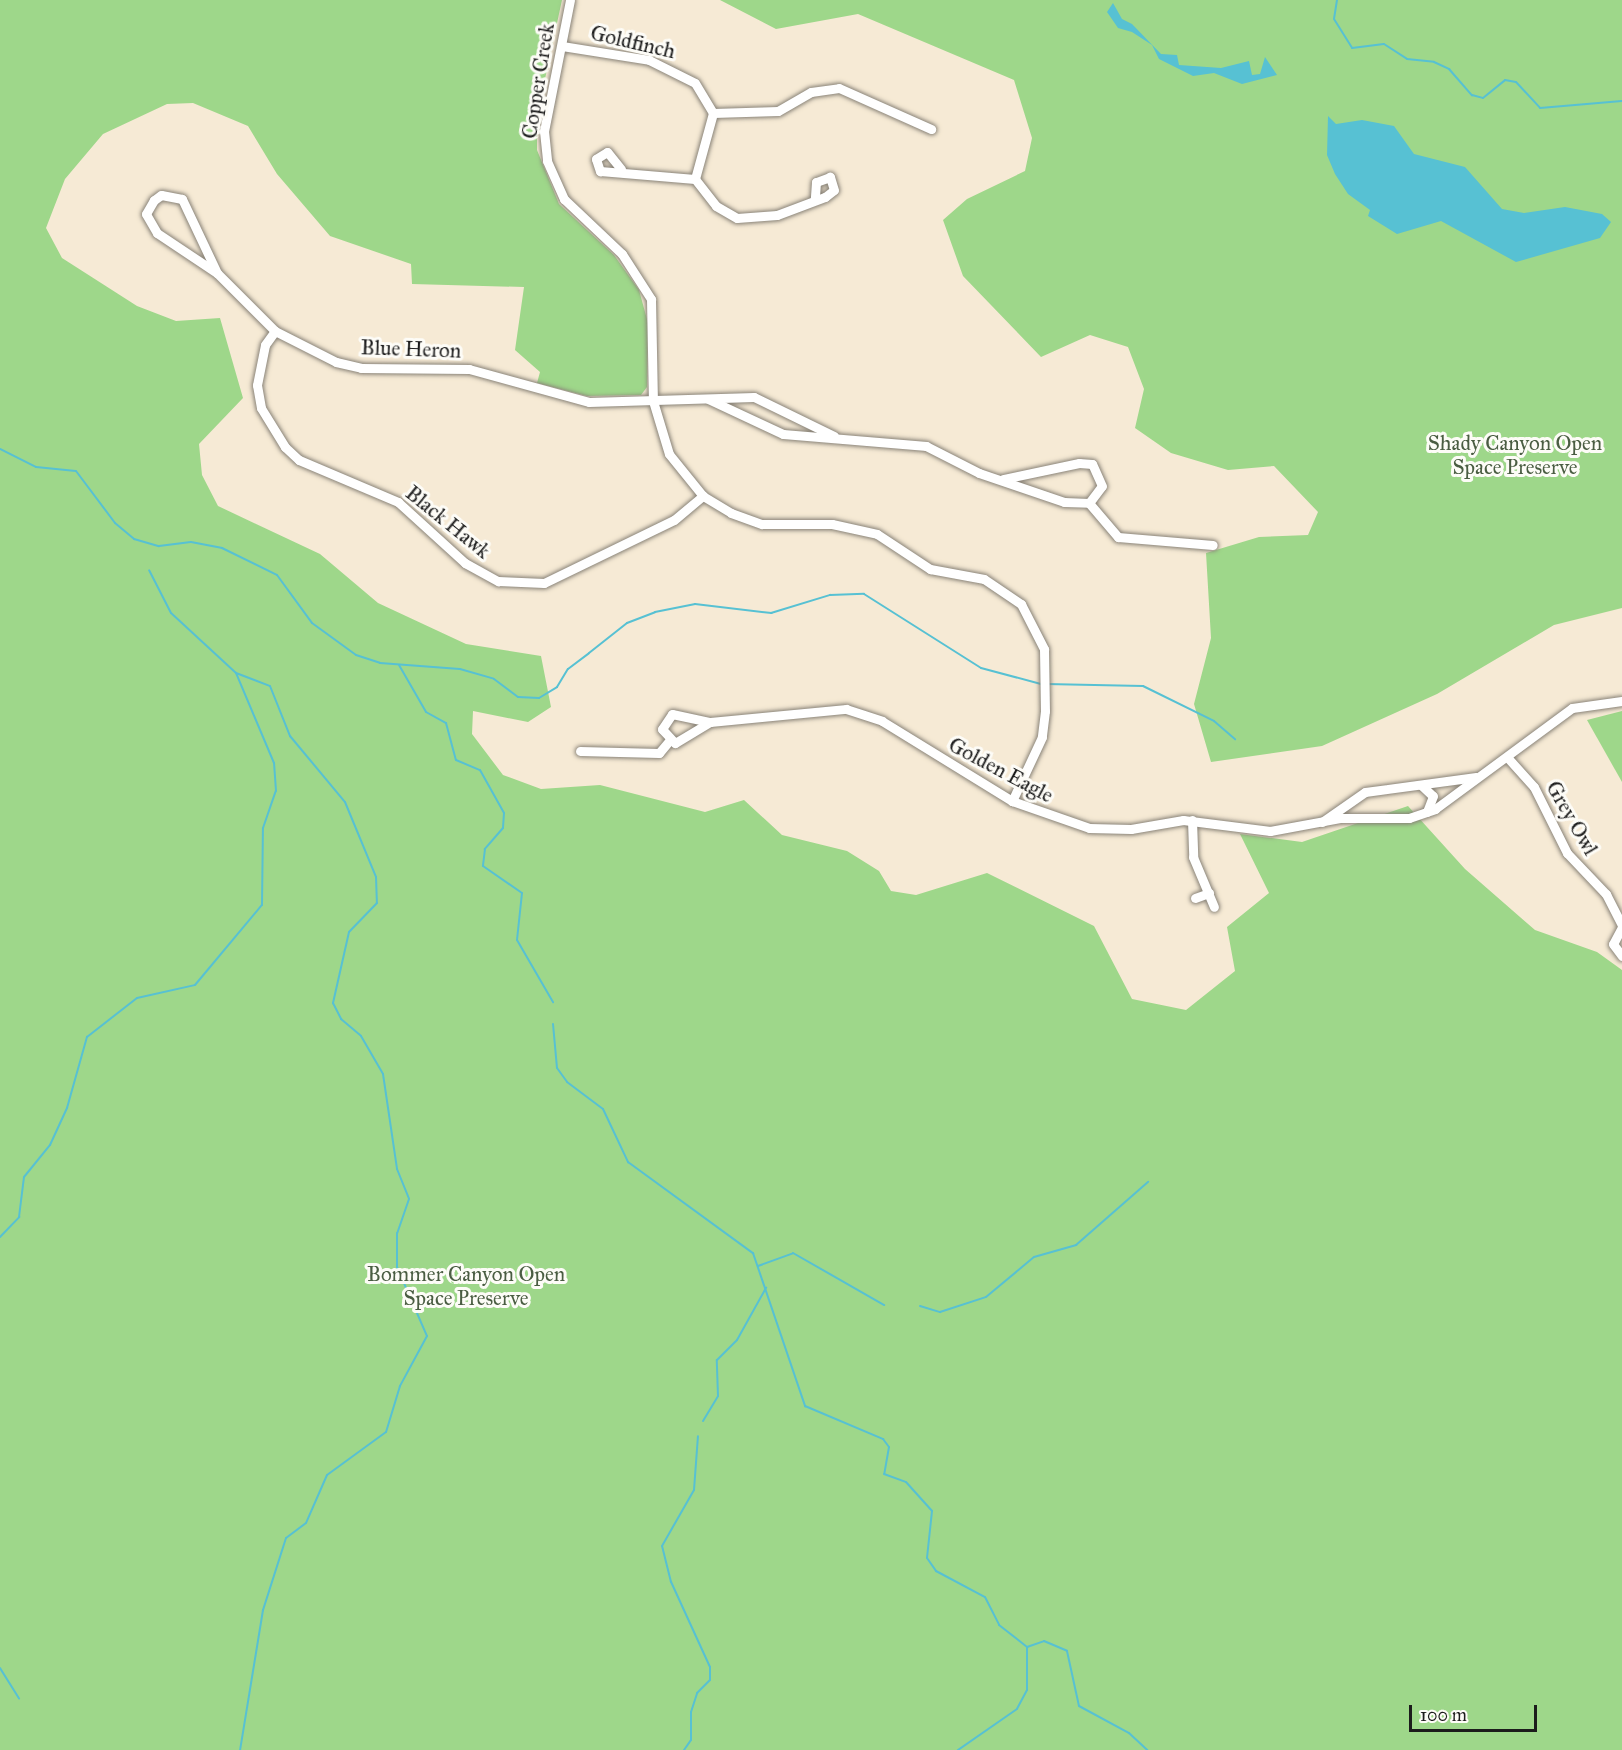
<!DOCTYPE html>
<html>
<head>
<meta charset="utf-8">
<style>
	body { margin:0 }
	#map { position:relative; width:1622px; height:1750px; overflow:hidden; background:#f6ead5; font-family:"IM FELL Great Primer",serif }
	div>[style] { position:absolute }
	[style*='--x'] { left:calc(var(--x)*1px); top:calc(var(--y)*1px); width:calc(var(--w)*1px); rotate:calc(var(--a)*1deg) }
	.green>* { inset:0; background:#9ed78a }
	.water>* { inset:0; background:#57c1d3 }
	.stream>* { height:2px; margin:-1px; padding:0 1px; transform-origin:1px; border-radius:1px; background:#57c1d3 }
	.roads { filter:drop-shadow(0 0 2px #898378) drop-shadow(0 0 2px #898378) }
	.minor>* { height:9px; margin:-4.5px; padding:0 4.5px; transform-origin:4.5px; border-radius:4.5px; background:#fff }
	span { translate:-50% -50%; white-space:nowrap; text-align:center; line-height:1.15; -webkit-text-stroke:6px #fdfcf7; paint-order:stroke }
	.street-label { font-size:21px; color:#1c1c1c }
	.park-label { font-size:21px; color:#4a5d42 }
	.scale { position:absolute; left:1409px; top:1705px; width:128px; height:27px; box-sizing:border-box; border:3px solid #1c1c1c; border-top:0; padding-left:8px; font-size:18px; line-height:21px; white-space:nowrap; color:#1c1c1c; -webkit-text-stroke:4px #fdfcf7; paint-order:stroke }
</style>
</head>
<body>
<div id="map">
	<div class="green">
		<div style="clip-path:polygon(0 0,562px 0,537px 116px,537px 150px,559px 204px,614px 255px,639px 290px,648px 323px,647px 387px,641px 395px,587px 396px,537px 383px,540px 372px,515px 350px,524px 287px,412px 284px,411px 264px,330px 236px,277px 174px,248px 126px,193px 103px,167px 104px,103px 134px,65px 179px,46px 228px,62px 258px,137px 306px,176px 321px,220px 318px,243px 398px,199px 444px,202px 475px,218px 506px,320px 554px,378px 603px,466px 644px,541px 656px,551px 707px,528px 722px,473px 711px,472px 734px,503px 775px,541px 789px,600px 785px,705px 812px,744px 800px,782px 835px,847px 851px,879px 871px,891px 891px,916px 895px,987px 873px,1094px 926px,1132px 999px,1186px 1010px,1235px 971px,1227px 927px,1269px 893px,1240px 834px,1302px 842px,1408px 806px,1465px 869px,1535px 930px,1597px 952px,1622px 970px,1622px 1750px,0 1750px)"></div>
		<div style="clip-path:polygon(720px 0,1622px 0,1622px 608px,1554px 625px,1437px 694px,1322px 746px,1211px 762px,1194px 704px,1211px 638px,1206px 553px,1259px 537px,1308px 535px,1318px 512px,1274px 466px,1228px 470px,1171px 453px,1135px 428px,1144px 389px,1128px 347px,1090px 335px,1041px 357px,963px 276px,943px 220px,967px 199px,1025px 171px,1032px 138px,1014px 80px,858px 14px,776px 29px)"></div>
		<div style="clip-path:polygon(1622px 711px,1622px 782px,1587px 720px)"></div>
	</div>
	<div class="water">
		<div style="clip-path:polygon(1113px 3px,1122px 19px,1132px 24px,1161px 54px,1177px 55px,1179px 65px,1221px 68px,1249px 61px,1252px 75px,1260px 74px,1265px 57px,1277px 75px,1242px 84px,1214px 73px,1193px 76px,1159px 59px,1152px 45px,1132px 32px,1118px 28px,1107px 12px)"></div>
		<div style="clip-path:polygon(1328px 116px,1336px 124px,1362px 120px,1394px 126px,1414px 154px,1465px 167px,1502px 209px,1524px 213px,1565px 207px,1602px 214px,1611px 222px,1600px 238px,1516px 262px,1441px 221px,1397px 234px,1368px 216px,1370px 210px,1348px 194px,1335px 174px,1327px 155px)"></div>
	</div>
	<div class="stream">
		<div style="--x:1337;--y:0;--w:19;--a:99"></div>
		<div style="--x:1334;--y:19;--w:34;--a:58"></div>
		<div style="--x:1352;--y:48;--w:32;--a:-7"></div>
		<div style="--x:1384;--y:44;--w:27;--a:33"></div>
		<div style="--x:1407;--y:59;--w:27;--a:6"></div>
		<div style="--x:1434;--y:62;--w:17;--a:25"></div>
		<div style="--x:1449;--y:69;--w:35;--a:49"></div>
		<div style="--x:1472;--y:95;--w:11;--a:15"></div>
		<div style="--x:1483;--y:98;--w:28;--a:-39"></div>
		<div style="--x:1505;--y:80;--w:11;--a:10"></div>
		<div style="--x:1516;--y:82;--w:35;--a:47"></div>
		<div style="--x:1540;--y:108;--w:82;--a:-4.9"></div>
		<div style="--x:0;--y:449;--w:40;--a:26.6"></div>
		<div style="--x:36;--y:467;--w:40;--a:5.7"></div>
		<div style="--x:76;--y:471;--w:65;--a:53.1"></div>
		<div style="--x:115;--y:523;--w:25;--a:40"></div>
		<div style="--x:134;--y:539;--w:26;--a:16"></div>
		<div style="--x:159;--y:546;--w:32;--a:-7"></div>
		<div style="--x:191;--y:542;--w:32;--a:11"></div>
		<div style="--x:222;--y:548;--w:61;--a:26.1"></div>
		<div style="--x:277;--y:575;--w:59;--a:53.9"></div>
		<div style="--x:312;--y:623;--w:54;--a:36"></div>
		<div style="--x:356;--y:655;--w:25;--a:18"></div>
		<div style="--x:380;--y:663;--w:80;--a:4.3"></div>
		<div style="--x:460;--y:669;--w:35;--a:16"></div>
		<div style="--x:494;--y:679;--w:30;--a:37"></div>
		<div style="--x:518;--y:697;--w:21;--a:3"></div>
		<div style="--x:539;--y:698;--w:21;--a:-31"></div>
		<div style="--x:557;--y:687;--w:21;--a:-59"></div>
		<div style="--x:568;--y:669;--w:26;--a:-37"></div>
		<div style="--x:589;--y:653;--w:48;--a:-38.3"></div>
		<div style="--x:627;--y:623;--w:30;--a:-21"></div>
		<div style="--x:655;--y:612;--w:41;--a:-11.3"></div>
		<div style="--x:695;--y:604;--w:77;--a:6.8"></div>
		<div style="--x:771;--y:613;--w:62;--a:-17"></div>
		<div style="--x:830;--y:595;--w:34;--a:-2"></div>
		<div style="--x:864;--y:594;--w:138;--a:32.3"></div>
		<div style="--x:981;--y:668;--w:62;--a:14.9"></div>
		<div style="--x:399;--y:665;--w:54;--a:60.1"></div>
		<div style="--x:426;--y:712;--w:23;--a:29"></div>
		<div style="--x:446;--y:723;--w:38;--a:75"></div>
		<div style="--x:456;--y:760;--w:26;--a:23"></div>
		<div style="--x:480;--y:770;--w:49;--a:60.8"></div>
		<div style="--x:504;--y:813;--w:15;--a:94"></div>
		<div style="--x:503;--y:828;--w:28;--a:131"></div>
		<div style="--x:485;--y:849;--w:17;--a:97"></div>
		<div style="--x:483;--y:866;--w:47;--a:34.7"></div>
		<div style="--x:522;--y:893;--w:47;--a:96.1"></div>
		<div style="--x:517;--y:940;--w:72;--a:59.9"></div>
		<div style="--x:236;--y:673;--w:36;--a:21"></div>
		<div style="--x:270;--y:686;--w:54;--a:68.2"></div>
		<div style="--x:290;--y:736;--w:86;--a:50.2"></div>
		<div style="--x:345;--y:802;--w:81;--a:67.5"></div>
		<div style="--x:376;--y:877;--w:26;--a:88"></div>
		<div style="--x:377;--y:903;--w:40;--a:134"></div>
		<div style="--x:349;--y:932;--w:73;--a:102.7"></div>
		<div style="--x:333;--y:1003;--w:18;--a:63"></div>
		<div style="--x:341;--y:1019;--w:26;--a:40"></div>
		<div style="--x:361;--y:1036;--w:44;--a:59.9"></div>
		<div style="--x:383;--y:1074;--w:96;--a:81.6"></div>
		<div style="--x:397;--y:1169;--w:32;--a:68"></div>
		<div style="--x:409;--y:1199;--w:36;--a:109"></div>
		<div style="--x:397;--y:1233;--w:34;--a:90"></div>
		<div style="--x:397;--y:1267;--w:75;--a:66.5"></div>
		<div style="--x:427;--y:1336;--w:57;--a:118.4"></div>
		<div style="--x:400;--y:1386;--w:48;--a:106.9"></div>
		<div style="--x:386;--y:1432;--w:73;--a:143.9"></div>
		<div style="--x:327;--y:1475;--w:52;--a:113.6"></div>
		<div style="--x:306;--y:1523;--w:25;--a:143"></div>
		<div style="--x:286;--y:1538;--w:76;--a:107.7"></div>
		<div style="--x:263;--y:1610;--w:142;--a:99.3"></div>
		<div style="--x:1046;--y:684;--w:97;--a:1.2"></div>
		<div style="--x:1143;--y:686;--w:79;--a:26.2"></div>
		<div style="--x:1214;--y:721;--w:28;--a:41"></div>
		<div style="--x:553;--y:1024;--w:44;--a:84.8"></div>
		<div style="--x:557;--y:1068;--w:17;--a:54"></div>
		<div style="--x:567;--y:1082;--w:45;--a:36.9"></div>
		<div style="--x:603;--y:1109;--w:59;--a:64.7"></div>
		<div style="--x:628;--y:1162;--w:155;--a:36.1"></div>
		<div style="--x:753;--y:1253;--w:162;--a:71.2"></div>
		<div style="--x:805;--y:1406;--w:85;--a:22.9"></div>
		<div style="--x:883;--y:1439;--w:10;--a:53"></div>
		<div style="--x:889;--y:1447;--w:27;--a:100"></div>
		<div style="--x:884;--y:1474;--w:23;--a:20"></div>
		<div style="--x:906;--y:1482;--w:39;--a:48"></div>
		<div style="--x:932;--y:1511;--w:47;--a:96.1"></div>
		<div style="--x:927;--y:1558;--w:16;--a:55"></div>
		<div style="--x:936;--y:1571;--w:55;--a:28"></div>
		<div style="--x:985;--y:1597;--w:31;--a:63"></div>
		<div style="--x:999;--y:1625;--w:36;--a:38"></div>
		<div style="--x:1027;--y:1647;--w:43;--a:90"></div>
		<div style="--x:1027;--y:1690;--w:21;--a:118"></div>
		<div style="--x:1017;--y:1709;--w:72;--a:145.2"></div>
		<div style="--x:0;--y:1237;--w:28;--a:-46"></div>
		<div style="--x:19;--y:1217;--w:40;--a:-82.9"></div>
		<div style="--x:24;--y:1177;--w:41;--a:-50.9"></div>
		<div style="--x:50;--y:1145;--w:41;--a:-65.3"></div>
		<div style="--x:67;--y:1108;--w:74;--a:-74.3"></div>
		<div style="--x:87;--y:1037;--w:63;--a:-38"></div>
		<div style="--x:137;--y:998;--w:59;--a:-12.6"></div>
		<div style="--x:195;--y:985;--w:104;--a:-50.1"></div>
		<div style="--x:262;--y:905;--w:77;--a:-89.3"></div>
		<div style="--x:263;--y:828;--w:39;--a:-71"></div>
		<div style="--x:276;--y:791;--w:28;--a:-94"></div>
		<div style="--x:274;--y:763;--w:98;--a:-112.9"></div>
		<div style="--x:236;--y:673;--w:88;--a:-137.3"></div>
		<div style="--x:171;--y:613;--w:48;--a:-117.1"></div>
		<div style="--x:758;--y:1266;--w:37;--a:-20"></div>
		<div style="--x:793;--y:1253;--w:105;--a:29.7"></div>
		<div style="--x:920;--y:1306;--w:21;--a:17"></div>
		<div style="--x:940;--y:1312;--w:48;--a:-18.1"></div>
		<div style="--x:986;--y:1297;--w:62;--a:-39.8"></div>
		<div style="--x:1034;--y:1257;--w:44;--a:-15.9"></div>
		<div style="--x:1076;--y:1245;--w:96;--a:-41.2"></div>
		<div style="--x:703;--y:1421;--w:29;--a:-59"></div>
		<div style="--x:718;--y:1396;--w:36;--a:-92"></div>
		<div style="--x:717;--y:1360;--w:28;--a:-45"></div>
		<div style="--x:737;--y:1340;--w:60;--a:-60.9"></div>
		<div style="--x:1027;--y:1647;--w:18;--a:-19"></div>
		<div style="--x:1044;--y:1641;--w:25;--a:23"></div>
		<div style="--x:1067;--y:1651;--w:56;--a:77.7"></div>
		<div style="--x:1079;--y:1706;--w:57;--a:28.4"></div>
		<div style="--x:1129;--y:1733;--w:25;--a:43"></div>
		<div style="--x:0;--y:1668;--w:36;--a:58"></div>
		<div style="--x:684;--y:1750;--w:12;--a:-55"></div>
		<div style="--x:691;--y:1740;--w:28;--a:-90"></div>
		<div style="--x:691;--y:1712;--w:20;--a:-72"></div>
		<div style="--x:697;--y:1693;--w:18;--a:-45"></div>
		<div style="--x:710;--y:1680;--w:13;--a:-90"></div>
		<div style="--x:710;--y:1667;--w:94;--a:-114.6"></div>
		<div style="--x:671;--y:1582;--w:37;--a:-104"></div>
		<div style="--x:662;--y:1546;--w:64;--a:-60.3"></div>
		<div style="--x:694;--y:1490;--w:54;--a:-85.8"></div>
	</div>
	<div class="roads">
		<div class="minor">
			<div style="--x:570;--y:0;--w:134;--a:101.2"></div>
			<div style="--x:544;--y:131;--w:30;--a:84"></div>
			<div style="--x:547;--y:161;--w:42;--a:65.9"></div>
			<div style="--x:564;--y:199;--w:80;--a:43.5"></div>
			<div style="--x:622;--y:254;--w:54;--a:57.2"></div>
			<div style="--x:651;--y:299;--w:102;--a:88.9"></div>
			<div style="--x:653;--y:401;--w:55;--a:73.2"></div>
			<div style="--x:669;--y:454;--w:54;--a:51"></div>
			<div style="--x:703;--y:496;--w:33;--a:31"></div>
			<div style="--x:731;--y:513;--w:33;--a:20"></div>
			<div style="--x:762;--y:524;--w:70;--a:0"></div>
			<div style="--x:832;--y:524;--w:46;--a:12.5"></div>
			<div style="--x:877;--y:534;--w:64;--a:33.4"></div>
			<div style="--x:930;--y:569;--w:55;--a:10.5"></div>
			<div style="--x:984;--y:579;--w:45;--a:34"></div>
			<div style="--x:1021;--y:604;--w:51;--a:62.9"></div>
			<div style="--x:1044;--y:649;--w:62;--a:89.1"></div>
			<div style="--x:1045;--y:711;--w:26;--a:97"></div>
			<div style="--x:1042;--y:737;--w:71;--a:115.1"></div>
			<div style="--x:562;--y:46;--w:88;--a:9.1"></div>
			<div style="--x:649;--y:60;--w:51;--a:26.6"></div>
			<div style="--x:695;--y:83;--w:35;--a:59"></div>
			<div style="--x:713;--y:113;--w:68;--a:105.3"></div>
			<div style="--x:713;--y:113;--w:65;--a:-1.8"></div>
			<div style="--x:778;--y:111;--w:38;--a:-30"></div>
			<div style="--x:811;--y:92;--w:28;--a:-8"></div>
			<div style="--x:839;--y:88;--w:101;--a:24"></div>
			<div style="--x:621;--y:169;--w:22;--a:-129"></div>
			<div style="--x:607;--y:152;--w:13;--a:148"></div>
			<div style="--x:596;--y:159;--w:13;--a:72"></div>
			<div style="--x:600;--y:171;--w:95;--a:4.8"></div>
			<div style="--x:695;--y:179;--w:34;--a:52"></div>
			<div style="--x:716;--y:206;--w:24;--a:30"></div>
			<div style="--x:737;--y:218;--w:40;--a:-4.3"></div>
			<div style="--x:777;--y:215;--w:51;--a:-20.6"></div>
			<div style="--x:825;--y:197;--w:11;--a:-38"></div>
			<div style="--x:834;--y:190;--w:14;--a:-107"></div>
			<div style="--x:830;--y:177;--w:15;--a:160"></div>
			<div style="--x:816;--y:182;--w:16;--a:94"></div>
			<div style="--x:217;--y:273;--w:82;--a:-115.3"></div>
			<div style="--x:182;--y:199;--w:21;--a:-169"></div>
			<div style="--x:161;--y:195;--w:9;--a:144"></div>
			<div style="--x:154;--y:200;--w:16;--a:120"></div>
			<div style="--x:146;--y:214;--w:22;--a:60"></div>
			<div style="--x:157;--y:233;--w:72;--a:33.7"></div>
			<div style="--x:217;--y:273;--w:82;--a:45"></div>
			<div style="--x:275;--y:331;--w:68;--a:26.9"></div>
			<div style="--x:336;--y:362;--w:26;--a:13"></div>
			<div style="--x:361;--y:368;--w:108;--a:0.5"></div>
			<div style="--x:469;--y:369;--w:124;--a:15.4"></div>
			<div style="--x:589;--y:402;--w:165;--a:-1.7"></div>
			<div style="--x:754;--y:397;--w:89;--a:26"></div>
			<div style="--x:275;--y:331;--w:17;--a:126"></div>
			<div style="--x:265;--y:345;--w:41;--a:101.3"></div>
			<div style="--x:257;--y:385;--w:23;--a:80"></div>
			<div style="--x:261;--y:408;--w:46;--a:58.4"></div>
			<div style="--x:285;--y:447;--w:19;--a:43"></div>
			<div style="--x:299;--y:460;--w:108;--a:23"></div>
			<div style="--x:398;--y:502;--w:91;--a:42.3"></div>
			<div style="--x:465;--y:563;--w:38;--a:29"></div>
			<div style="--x:498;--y:581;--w:46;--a:2.5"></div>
			<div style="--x:544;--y:583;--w:144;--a:-25.9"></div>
			<div style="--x:674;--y:520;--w:38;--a:-40"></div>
			<div style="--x:708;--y:399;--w:83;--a:25"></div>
			<div style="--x:783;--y:434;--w:144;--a:4.8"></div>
			<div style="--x:926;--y:446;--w:59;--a:27"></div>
			<div style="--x:979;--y:473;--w:90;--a:18.8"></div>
			<div style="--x:1064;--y:502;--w:25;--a:2"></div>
			<div style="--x:1089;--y:503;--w:21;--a:-53"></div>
			<div style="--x:1102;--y:486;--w:24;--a:-114"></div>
			<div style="--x:1092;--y:464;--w:13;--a:-176"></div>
			<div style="--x:1079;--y:463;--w:78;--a:168.1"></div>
			<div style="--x:1089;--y:503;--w:45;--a:49.5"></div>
			<div style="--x:1118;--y:537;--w:95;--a:4.8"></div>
			<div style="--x:710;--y:722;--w:41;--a:149"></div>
			<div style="--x:675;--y:743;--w:19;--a:-133"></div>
			<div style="--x:662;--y:729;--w:18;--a:-56"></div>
			<div style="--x:672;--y:714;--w:39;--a:12"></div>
			<div style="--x:710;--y:722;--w:137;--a:-5.5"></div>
			<div style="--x:846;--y:709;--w:38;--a:18"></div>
			<div style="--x:882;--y:721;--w:153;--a:31.6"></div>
			<div style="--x:1012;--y:801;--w:82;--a:19.3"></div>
			<div style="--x:1089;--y:828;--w:42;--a:1.4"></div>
			<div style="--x:1131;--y:829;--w:53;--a:-9.8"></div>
			<div style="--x:1183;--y:820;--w:88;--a:7.2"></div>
			<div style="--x:1270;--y:831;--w:71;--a:-10.5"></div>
			<div style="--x:1340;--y:818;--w:69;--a:0"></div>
			<div style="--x:1409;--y:818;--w:28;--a:-19"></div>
			<div style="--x:1435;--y:809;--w:170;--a:-36.4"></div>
			<div style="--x:1572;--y:708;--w:50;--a:-8"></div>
			<div style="--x:580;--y:751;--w:79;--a:1.5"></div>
			<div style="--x:659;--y:753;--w:17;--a:-50"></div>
			<div style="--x:1507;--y:757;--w:40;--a:48"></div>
			<div style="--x:1534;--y:787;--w:74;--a:63.4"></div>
			<div style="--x:1567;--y:853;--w:57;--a:46.4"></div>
			<div style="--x:1606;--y:894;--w:36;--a:63"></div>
			<div style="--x:1421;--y:785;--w:16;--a:43"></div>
			<div style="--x:1433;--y:796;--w:17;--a:111"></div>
			<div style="--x:1192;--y:820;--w:37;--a:88"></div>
			<div style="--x:1193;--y:857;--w:54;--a:67.2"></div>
			<div style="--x:1322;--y:822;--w:52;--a:-34.9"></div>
			<div style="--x:1365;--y:792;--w:112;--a:-7.7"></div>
			<div style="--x:1195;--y:898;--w:15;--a:-20"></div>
			<div style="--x:1622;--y:927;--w:19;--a:118"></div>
			<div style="--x:1613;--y:944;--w:15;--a:53"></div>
		</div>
	</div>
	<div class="street-label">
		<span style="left:633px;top:42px;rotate:13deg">Goldfinch</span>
		<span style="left:538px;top:81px;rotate:-81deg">Copper Creek</span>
		<span style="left:411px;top:349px;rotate:2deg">Blue Heron</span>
		<span style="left:448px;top:522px;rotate:39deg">Black Hawk</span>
		<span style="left:1001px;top:770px;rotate:28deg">Golden Eagle</span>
		<span style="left:1572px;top:818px;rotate:60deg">Grey Owl</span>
	</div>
	<div class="park-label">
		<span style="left:1515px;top:455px">Shady Canyon Open<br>Space Preserve</span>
		<span style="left:466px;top:1286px">Bommer Canyon Open<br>Space Preserve</span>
	</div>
	<div class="scale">100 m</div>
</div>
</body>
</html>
